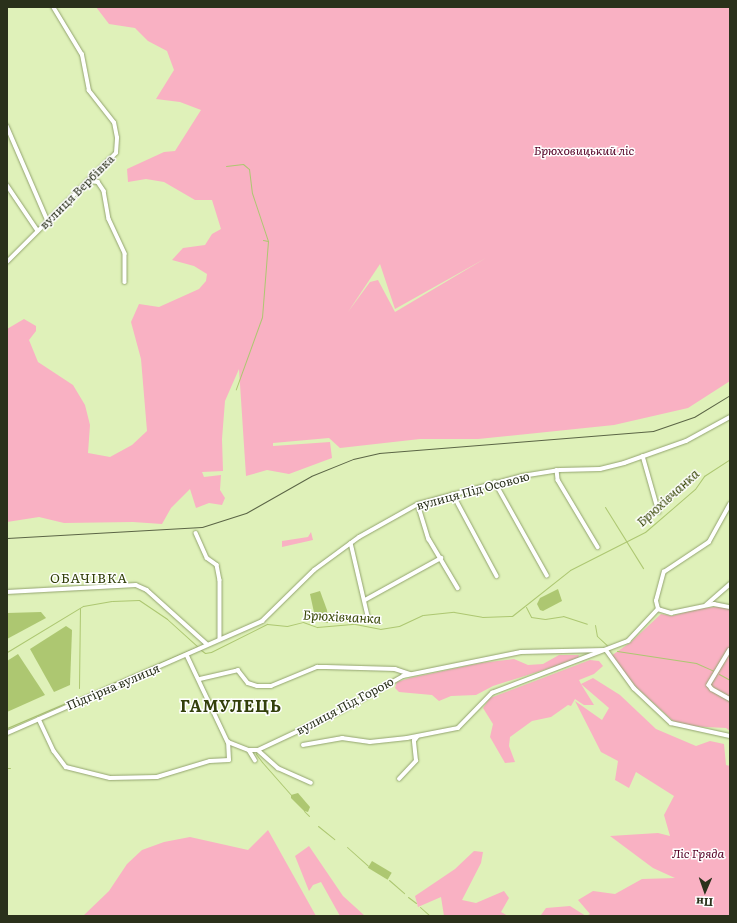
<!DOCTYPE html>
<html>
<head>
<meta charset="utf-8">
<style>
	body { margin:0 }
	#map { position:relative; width:737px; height:923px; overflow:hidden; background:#dff1b9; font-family:Literata,serif }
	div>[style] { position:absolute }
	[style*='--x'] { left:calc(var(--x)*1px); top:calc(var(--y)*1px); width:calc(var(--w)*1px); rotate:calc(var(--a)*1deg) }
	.green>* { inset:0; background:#f9b1c3 }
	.water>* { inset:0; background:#adc771; transform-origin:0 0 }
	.stream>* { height:1px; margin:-0.5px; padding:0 0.5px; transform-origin:0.5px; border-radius:0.5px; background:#adc771 }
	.roads { filter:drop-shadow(0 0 1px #93a46f) drop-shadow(0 0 1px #93a46f) }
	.minor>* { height:3.5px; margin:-1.75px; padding:0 1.75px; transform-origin:1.75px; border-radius:1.75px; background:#fff }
	.tertiary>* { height:4px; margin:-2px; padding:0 2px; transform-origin:2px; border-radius:2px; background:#fff }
	.rail>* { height:1px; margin:-0.5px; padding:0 0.5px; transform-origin:0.5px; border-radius:0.5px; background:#5b6546 }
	span { translate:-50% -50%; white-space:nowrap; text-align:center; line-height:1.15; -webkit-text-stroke:3px #fff; paint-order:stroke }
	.park-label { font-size:12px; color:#540025; font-style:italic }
	.street-label { font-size:12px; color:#2a311b }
	.water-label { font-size:13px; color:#384705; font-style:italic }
	.neighbourhood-label { font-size:13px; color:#33400b; letter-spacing:1px }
	.district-label { font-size:16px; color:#33400b; font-weight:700; letter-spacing:1px }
	.frame { position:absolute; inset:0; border:8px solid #2a311b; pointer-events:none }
	.north { position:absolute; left:685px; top:871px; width:40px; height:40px; -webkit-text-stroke:3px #fff; paint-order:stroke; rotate:182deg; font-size:11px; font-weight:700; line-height:16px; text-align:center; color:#2a311b }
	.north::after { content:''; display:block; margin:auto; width:14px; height:18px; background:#2a311b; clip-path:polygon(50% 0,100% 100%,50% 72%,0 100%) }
</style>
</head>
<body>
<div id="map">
	<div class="green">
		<div style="clip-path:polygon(evenodd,96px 7px,730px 7px,730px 381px,688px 408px,614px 425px,478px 439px,420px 439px,340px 448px,329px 438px,273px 443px,273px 446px,330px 442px,332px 458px,289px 474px,267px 470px,246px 476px,239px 369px,225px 401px,222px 439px,223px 471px,202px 472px,204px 477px,221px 475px,220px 490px,225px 498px,222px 505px,209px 503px,196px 508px,190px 489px,171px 508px,162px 524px,133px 522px,64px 523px,39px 517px,7px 522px,7px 329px,24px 319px,36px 326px,36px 331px,29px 340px,38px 362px,73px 385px,85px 405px,90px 425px,88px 453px,110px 457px,132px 445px,147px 431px,141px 359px,131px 322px,139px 304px,159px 307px,199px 289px,206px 281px,207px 274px,194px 266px,172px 260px,183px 248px,205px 245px,212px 234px,221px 229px,212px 200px,195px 200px,164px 182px,146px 179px,128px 182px,127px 169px,164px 152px,175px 151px,201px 110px,180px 102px,156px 99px,174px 70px,167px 51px,148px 41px,135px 28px,109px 24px,96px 7px,486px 258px,395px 312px,378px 280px,370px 282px,348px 312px,380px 264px,395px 309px,486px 258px)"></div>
		<div style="clip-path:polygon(311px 532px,313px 540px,282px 547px,282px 541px,308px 537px)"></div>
		<div style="clip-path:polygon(723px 606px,730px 608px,730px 731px,726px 728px,687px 726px,673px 721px,636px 687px,611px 656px,631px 642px,661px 614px,672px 616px,697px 609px)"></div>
		<div style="clip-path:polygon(559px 655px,579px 655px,578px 659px,493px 686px,476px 695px,451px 696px,439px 701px,432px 695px,399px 692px,395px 688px,397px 682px,410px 678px,481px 663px,514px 659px,528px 665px,543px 664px)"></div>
		<div style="clip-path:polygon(590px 660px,599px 661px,603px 666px,594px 674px,579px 680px,581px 684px,593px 678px,620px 695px,656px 729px,696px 746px,710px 741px,724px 744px,726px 765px,730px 766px,730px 916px,510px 916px,541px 915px,546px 908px,570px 906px,586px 916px,590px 914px,578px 900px,593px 891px,615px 894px,642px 879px,675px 878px,653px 868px,610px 836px,658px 833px,670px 836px,664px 815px,674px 796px,636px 772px,629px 788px,615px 780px,618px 761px,601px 752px,575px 701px,602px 720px,609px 708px,581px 684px,594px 705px,584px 705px,575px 699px,571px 706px,568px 705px,551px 717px,532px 721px,510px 737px,509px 746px,515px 762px,505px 763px,490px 737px,493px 724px,483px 708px,490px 698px)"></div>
		<div style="clip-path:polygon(268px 830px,316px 916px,83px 916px,109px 891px,127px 864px,142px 850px,164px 842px,190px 837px,248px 850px)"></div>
		<div style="clip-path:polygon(309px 846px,343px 896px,365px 916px,340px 916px,321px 882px,313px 885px,309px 891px,295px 856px)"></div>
		<div style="clip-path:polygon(474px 851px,483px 852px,481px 863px,462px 900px,476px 903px,504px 891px,509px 898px,501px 912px,508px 916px,444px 916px,441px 897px,418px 907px,415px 896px,455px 869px)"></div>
	</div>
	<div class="water">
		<div style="clip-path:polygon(558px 589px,562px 601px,543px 611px,540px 610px,537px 604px,540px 598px)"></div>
		<div style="clip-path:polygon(320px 591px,327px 610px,328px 623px,318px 621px,315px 617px,310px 594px)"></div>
		<div style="clip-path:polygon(41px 612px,46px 618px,7px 639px,7px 613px)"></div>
		<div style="clip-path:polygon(66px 626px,72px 630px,70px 685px,54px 692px,30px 649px)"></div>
		<div style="clip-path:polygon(18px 654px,45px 695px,7px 712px,7px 661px)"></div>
		<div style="clip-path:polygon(298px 793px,310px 807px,308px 812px,304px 811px,291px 798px,291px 795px)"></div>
		<div style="left:372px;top:861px;width:23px;height:8px;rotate:31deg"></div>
	</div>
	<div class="stream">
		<div style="--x:226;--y:166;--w:17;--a:-7"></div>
		<div style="--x:243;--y:164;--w:8;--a:40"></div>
		<div style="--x:249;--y:169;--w:24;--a:83"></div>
		<div style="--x:252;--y:193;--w:51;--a:71.6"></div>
		<div style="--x:268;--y:241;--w:76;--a:94.5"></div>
		<div style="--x:262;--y:317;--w:77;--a:109.9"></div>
		<div style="--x:263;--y:240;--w:5;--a:11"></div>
		<div style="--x:605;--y:507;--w:72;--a:58.1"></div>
		<div style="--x:526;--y:607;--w:11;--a:63"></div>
		<div style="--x:531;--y:617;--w:14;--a:8"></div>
		<div style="--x:545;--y:619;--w:18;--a:-9"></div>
		<div style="--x:563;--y:616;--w:25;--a:18"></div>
		<div style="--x:595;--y:625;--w:11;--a:80"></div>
		<div style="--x:597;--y:636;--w:16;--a:43"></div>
		<div style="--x:201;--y:650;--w:5;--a:37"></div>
		<div style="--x:205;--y:653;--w:6;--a:-9"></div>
		<div style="--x:211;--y:652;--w:63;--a:-26.6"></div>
		<div style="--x:267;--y:624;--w:20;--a:6"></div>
		<div style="--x:287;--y:626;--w:16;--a:-14"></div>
		<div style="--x:303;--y:622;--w:15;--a:20"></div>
		<div style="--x:317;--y:627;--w:38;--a:-5"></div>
		<div style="--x:355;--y:624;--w:25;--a:11"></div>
		<div style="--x:380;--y:629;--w:19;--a:-9"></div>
		<div style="--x:399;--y:626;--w:26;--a:-25"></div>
		<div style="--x:423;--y:615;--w:31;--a:-6"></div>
		<div style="--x:454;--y:612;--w:28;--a:10"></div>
		<div style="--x:482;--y:617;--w:30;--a:-2"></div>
		<div style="--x:512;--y:616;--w:74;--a:-38.4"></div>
		<div style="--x:570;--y:570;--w:84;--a:-26.9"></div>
		<div style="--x:645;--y:532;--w:66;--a:-40.7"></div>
		<div style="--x:695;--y:489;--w:16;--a:-55"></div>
		<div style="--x:704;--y:476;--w:31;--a:-33"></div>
		<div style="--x:617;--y:651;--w:80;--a:8.6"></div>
		<div style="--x:696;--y:663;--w:20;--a:24"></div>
		<div style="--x:7;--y:652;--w:89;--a:-31.2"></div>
		<div style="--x:83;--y:606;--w:29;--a:-10"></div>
		<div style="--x:112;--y:601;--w:27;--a:-2"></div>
		<div style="--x:139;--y:600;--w:34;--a:34"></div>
		<div style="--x:167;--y:619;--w:42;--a:42.1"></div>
		<div style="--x:719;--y:674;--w:13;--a:29"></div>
		<div style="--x:79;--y:688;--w:80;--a:-89.3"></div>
		<div style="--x:7;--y:728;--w:207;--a:-23.1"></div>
		<div style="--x:257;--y:752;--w:2;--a:117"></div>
		<div style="--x:256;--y:754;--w:10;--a:53"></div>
		<div style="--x:262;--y:762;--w:45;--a:48.6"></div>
		<div style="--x:7;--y:768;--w:3;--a:0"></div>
		<div style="--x:304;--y:811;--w:7;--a:45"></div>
		<div style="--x:318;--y:826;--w:21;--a:39"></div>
		<div style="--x:347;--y:847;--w:28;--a:42"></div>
		<div style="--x:389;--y:880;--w:20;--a:41"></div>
		<div style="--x:408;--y:897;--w:10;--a:37"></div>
		<div style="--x:420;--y:907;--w:13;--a:42"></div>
	</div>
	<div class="roads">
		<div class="minor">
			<div style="--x:7;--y:126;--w:103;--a:66.7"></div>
			<div style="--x:88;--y:181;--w:10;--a:6"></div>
			<div style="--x:98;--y:182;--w:11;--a:56"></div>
			<div style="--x:104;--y:191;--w:28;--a:80"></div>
			<div style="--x:109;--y:219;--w:38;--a:65"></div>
			<div style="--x:125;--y:254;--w:28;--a:90"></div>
			<div style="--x:7;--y:185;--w:55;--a:56"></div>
			<div style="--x:7;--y:262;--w:154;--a:-45"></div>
			<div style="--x:116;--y:153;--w:15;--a:-86"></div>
			<div style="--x:117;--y:138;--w:15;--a:-101"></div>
			<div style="--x:114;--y:123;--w:41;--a:-128"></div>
			<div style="--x:89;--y:91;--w:37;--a:-101"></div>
			<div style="--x:82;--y:55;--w:56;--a:-121.1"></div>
			<div style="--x:643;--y:456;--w:58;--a:74.1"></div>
			<div style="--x:557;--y:470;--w:10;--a:84"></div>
			<div style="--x:558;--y:480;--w:78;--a:59.2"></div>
			<div style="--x:495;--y:482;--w:107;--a:60.8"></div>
			<div style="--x:453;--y:494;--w:93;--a:61.8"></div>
			<div style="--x:418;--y:504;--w:37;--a:73"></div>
			<div style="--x:429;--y:539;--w:57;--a:59.4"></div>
			<div style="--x:196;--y:533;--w:27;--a:66"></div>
			<div style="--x:207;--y:558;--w:12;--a:35"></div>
			<div style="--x:217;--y:565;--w:15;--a:79"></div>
			<div style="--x:220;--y:580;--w:58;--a:90"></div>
			<div style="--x:351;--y:543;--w:75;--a:76.9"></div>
			<div style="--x:7;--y:592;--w:129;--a:-3.1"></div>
			<div style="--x:136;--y:585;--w:12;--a:24"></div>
			<div style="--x:147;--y:590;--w:81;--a:42"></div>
			<div style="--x:365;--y:600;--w:87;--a:-28.9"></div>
			<div style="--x:706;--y:605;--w:32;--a:-41"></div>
			<div style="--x:658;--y:609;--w:14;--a:17"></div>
			<div style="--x:671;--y:613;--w:44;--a:-11.8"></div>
			<div style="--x:714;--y:604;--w:16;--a:11"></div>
			<div style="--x:730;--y:650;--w:41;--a:121"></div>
			<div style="--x:709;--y:685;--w:5;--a:53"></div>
			<div style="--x:712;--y:689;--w:21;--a:29"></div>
			<div style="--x:607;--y:651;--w:46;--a:53.9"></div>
			<div style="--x:634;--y:688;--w:51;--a:43.4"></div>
			<div style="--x:671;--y:723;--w:60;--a:12.4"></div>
			<div style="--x:187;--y:655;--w:96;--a:64.8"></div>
			<div style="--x:228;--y:742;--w:22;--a:21"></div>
			<div style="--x:249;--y:750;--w:12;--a:59"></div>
			<div style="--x:200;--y:679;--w:39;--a:-13"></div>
			<div style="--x:238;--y:670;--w:16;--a:52"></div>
			<div style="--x:248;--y:683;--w:9;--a:18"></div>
			<div style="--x:257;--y:686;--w:14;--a:0"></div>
			<div style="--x:271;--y:686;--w:50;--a:-22.4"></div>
			<div style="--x:317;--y:667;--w:9;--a:0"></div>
			<div style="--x:326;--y:667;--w:69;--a:1.7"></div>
			<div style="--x:395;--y:669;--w:16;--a:18"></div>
			<div style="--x:39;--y:719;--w:35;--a:65"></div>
			<div style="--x:54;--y:751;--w:20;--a:53"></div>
			<div style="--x:66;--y:767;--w:45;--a:14"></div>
			<div style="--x:110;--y:778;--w:47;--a:-1.2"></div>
			<div style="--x:157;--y:777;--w:55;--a:-16.8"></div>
			<div style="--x:210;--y:761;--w:19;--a:-3"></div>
			<div style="--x:229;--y:760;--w:18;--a:-93"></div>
			<div style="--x:303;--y:745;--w:40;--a:-10"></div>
			<div style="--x:342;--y:738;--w:28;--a:8"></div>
			<div style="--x:370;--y:742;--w:37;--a:-6"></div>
			<div style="--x:407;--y:738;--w:52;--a:-11.1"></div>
			<div style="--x:458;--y:728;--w:49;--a:-45.8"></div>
			<div style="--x:492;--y:693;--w:146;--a:-20.9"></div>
			<div style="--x:628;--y:641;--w:44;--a:-46.8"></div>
			<div style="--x:658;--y:609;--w:8;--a:-104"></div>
			<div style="--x:656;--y:601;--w:30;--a:-75"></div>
			<div style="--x:664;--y:572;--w:54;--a:-33.7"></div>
			<div style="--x:709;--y:542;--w:43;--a:-61.1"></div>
			<div style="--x:249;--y:750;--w:9;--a:0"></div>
			<div style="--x:258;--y:750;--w:92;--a:-25.2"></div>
			<div style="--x:341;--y:711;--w:71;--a:-29.4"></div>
			<div style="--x:403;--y:676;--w:120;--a:-11.5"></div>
			<div style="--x:521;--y:652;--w:83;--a:-1.4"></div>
			<div style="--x:258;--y:750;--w:27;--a:42"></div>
			<div style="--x:278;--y:768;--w:36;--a:24"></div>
			<div style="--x:399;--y:779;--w:25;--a:-47"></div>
			<div style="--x:416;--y:761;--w:20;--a:-96"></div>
			<div style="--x:414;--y:741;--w:5;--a:-53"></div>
		</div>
		<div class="tertiary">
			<div style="--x:7;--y:733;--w:279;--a:-23.7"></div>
			<div style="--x:262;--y:621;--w:73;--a:-44.4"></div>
			<div style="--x:314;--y:570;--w:56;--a:-36.3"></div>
			<div style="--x:359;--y:537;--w:68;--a:-29.2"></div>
			<div style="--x:418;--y:504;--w:108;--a:-15.1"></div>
			<div style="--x:522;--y:476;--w:38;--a:-9"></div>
			<div style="--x:560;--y:470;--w:40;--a:-1.4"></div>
			<div style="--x:600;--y:469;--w:25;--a:-14"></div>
			<div style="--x:624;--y:463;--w:66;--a:-19.5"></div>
			<div style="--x:686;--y:441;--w:50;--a:-28.6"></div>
		</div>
	</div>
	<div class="rail">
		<div style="--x:7;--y:538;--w:195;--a:-3.2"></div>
		<div style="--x:202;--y:527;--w:46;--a:-17.7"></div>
		<div style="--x:246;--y:513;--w:75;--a:-29.6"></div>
		<div style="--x:311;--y:476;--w:45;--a:-22"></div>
		<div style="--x:353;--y:459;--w:27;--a:-13"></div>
		<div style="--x:379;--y:453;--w:275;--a:-4.6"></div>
		<div style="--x:653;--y:431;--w:43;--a:-18.9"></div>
		<div style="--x:694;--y:417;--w:42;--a:-31.4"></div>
	</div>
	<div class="park-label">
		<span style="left:584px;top:151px">Брюховицький ліс</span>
		<span style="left:698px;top:854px">Ліс Гряда</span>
	</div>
	<div class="street-label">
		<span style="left:77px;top:192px;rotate:-45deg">вулиця Вербівка</span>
		<span style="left:473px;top:491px;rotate:-15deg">вулиця Під Осовою</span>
		<span style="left:113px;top:687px;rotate:-23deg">Підгірна вулиця</span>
		<span style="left:345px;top:706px;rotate:-28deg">вулиця Під Горою</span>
	</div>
	<div class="water-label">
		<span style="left:668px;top:498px;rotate:-42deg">Брюхівчанка</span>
		<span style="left:342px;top:617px;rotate:3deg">Брюхівчанка</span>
	</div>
	<div class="neighbourhood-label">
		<span style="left:89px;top:578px">ОБАЧІВКА</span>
	</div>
	<div class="district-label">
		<span style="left:231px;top:705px">ГАМУЛЕЦЬ</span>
	</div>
	<div class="frame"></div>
	<div class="north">Пн</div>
</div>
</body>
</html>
